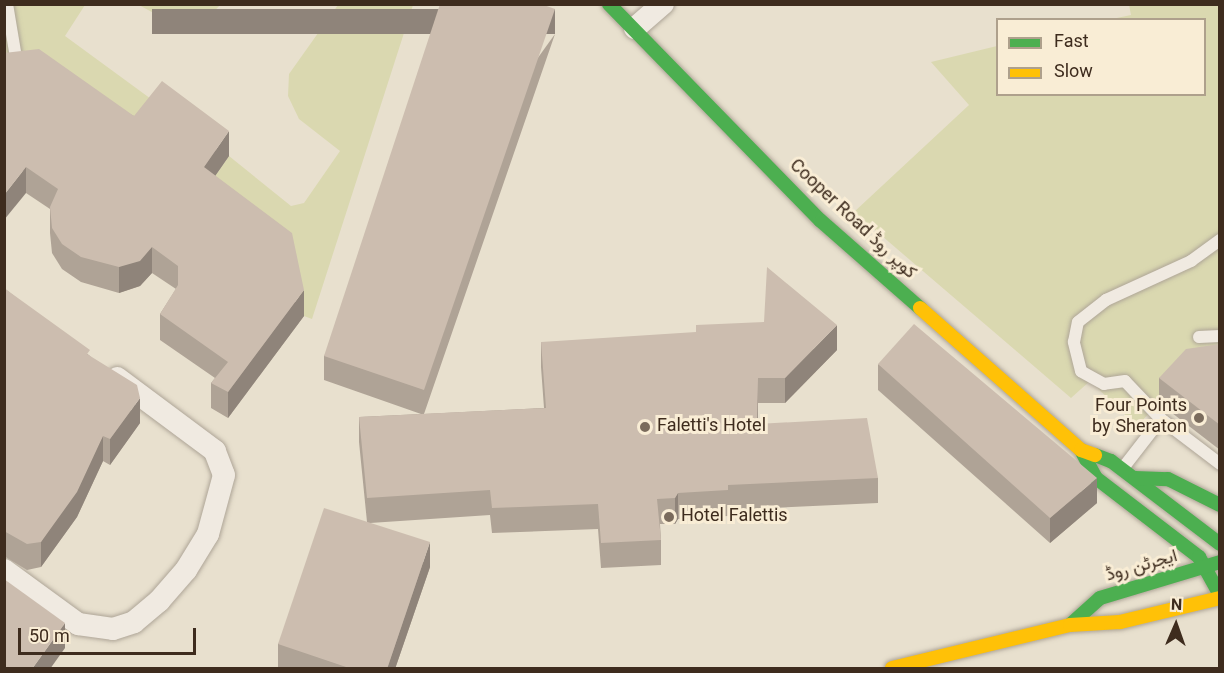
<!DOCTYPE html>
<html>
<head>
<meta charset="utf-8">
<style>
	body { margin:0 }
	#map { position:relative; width:1224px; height:673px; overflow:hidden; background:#e8e0ce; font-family:Georgia,Vazirmatn,serif }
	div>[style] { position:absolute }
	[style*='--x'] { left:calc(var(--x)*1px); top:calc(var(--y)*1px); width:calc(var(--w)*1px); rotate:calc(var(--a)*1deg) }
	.green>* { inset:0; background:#dad8b0 }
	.roads { filter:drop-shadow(0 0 2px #aea597) drop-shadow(0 0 2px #aea597) }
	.lane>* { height:12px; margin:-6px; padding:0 6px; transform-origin:6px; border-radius:6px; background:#f0eae1 }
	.street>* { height:22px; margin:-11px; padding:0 11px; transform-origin:11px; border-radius:11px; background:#f0eae1 }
	.fast>* { height:14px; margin:-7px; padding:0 7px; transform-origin:7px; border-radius:7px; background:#4caf50 }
	.slow>* { height:14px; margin:-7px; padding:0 7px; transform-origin:7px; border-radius:7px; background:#ffc107 }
	.wall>* { inset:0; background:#afa396 }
	.shaded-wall>* { inset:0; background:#8f847a; transform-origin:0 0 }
	.building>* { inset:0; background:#ccbdaf }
	.dots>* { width:16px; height:16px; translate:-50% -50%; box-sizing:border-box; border:3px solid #f9edd5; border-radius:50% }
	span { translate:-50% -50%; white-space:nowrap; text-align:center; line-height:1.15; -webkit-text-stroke:6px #f9edd5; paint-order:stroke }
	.street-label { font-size:18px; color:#3e2c1e }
	.poi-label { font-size:18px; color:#3e2c1e }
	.right { translate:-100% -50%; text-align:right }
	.left { translate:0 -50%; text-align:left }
	.frame { position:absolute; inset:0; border:6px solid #3e2c1e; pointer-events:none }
	.legend { position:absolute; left:996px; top:18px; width:210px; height:78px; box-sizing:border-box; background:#f9edd5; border:2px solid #aea08c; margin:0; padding:8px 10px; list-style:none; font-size:18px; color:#3e2c1e }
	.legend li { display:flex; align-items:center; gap:12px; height:30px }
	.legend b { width:30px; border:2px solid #aea08c }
	.north { position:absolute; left:1146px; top:595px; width:60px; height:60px; -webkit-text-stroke:4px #f9edd5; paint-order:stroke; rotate:2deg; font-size:16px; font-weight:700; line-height:24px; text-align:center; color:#3e2c1e }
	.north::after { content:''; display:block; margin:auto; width:21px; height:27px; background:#3e2c1e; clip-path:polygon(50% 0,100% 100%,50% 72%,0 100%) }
	.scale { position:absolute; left:18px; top:628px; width:178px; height:27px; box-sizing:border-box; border:3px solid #3e2c1e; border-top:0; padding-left:8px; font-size:18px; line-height:21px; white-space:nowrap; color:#3e2c1e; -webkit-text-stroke:4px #f9edd5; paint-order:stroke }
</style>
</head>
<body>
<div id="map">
	<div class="green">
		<div style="clip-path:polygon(5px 5px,85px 5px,65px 36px,162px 107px,134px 142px,5px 78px)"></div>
		<div style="clip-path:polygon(139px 5px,220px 5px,209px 17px,180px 23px,170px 22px)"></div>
		<div style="clip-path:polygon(338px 5px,413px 5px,312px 319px,304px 316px,292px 258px,204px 192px,229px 156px,291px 206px,304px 203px,340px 151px,299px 119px,288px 96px,289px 74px)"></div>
		<div style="clip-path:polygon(1129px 5px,1219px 5px,1219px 369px,1159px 403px,1137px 426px,1090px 381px,1071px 398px,854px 212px,969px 105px,931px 62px,997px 46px,998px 94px,1204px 94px,1204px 20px,1112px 19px,1131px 15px)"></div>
	</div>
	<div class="roads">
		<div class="lane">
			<div style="--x:7;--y:4;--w:61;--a:80.5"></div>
			<div style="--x:1199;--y:337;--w:21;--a:-3"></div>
			<div style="--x:1161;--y:419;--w:74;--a:37.3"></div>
			<div style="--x:1123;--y:468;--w:62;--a:-52.2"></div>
			<div style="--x:1161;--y:419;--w:52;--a:-133.5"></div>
			<div style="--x:1125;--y:381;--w:21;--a:172"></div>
			<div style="--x:1104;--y:384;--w:26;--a:-151"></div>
			<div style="--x:1081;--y:371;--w:30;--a:-104"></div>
			<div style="--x:1074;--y:342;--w:20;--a:-79"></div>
			<div style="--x:1078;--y:322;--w:36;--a:-38"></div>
			<div style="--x:1106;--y:300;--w:94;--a:-24.6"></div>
			<div style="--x:1191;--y:261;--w:36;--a:-36"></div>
		</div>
		<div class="street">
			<div style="--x:635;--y:28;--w:37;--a:-41"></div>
			<div style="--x:4;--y:570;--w:92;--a:36.1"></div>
			<div style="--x:78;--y:624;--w:35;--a:8"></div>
			<div style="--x:113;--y:629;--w:22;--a:-18"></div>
			<div style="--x:134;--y:622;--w:33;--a:-40"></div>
			<div style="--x:159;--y:601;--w:41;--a:-48.9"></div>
			<div style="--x:186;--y:570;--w:42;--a:-58.6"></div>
			<div style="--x:208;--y:534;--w:61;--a:-74.8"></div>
			<div style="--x:224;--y:475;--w:26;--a:-111"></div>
			<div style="--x:215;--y:451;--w:122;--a:-143.3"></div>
		</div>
		<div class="fast">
			<div style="--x:609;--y:4;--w:303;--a:45.7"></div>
			<div style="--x:821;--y:221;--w:132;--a:41.3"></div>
			<div style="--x:1081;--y:450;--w:32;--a:62"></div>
			<div style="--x:1096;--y:478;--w:130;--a:37.5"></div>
			<div style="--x:1199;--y:557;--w:43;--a:61.1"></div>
			<div style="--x:1095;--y:455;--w:17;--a:21"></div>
			<div style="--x:1111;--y:461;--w:137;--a:37.3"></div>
			<div style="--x:1135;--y:478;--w:33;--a:2"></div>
			<div style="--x:1168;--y:479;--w:58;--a:26.6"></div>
			<div style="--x:1070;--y:625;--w:40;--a:-42"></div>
			<div style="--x:1100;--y:598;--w:125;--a:-16.7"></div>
		</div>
		<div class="slow">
			<div style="--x:920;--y:308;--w:215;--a:41.4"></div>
			<div style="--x:1081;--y:450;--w:15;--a:20"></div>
			<div style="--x:892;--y:668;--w:183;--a:-13.6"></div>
			<div style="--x:1070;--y:625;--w:50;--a:-3.4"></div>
			<div style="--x:1120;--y:622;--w:103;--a:-13.5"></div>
		</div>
	</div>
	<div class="wall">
		<div style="clip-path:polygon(555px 34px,424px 414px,544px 408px,541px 367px,541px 342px,837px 350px,785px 403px,758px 403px,758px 424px,878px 478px,878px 503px,728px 510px,728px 516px,678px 519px,675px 524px,660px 524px,661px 540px,661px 565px,601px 568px,598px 529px,492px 533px,490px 515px,370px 523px,430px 567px,395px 669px,278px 669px,278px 644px,367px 522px,359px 442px,359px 417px,421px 414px,324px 380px,324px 356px)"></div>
		<div style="clip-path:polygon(4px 53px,134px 116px,229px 156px,215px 176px,304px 316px,228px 418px,211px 408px,211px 383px,215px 378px,160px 340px,160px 314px,176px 289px,152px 273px,140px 286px,119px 293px,81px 282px,62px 269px,52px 253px,50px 233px,50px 209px,26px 193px)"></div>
		<div style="clip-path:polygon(4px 288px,90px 356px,140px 423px,110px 465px,103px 461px,77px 517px,41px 567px,27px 570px,4px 556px)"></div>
		<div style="clip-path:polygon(1220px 344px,1220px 450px,1159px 403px,1159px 378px)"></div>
		<div style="clip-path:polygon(878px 364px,1097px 503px,1050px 543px,878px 390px)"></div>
	</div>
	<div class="shaded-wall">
		<div style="left:555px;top:9px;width:25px;height:403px;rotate:90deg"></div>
		<div style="clip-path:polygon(229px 131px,229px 156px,204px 192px,204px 167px)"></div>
		<div style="clip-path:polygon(26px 167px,26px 193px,4px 220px,4px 195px)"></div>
		<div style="clip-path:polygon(152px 247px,152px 273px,140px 286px,119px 293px,119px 267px)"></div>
		<div style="clip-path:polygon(304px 290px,304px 316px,228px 418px,228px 392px)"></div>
		<div style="clip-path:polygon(837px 325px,837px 350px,785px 403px,785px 378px)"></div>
		<div style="clip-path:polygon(758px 378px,758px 403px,757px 449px,757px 424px)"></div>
		<div style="clip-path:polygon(140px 398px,140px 423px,110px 465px,110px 439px)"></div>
		<div style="clip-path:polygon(103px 436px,103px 461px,77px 517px,41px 567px,41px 542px)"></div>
		<div style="clip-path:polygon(1097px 478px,1097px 503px,1050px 543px,1050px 518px)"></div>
		<div style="clip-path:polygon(678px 493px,678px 519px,675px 524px,675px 498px)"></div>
		<div style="clip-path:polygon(430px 542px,430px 567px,395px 669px,387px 669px)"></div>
		<div style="clip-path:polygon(65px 623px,65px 648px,50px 669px,32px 669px)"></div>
	</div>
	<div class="building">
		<div style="clip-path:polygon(440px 4px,541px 4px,555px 9px,424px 390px,324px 356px)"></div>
		<div style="clip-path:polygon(39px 49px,134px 116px,162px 81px,229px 131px,204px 167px,292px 233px,304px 290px,228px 392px,211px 383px,228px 362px,160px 314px,178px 285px,178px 266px,152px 247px,140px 261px,119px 267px,81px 257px,62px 244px,52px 228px,50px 207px,58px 189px,26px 167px,4px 195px,4px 53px)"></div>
		<div style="clip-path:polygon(767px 267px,837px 325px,785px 378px,758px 378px,757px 424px,867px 418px,878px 478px,728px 485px,728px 490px,678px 493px,675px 498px,657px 499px,661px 540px,601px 543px,598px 504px,492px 508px,490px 490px,367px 498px,359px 417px,546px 408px,541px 342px,696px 332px,696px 325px,764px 322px)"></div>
		<div style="clip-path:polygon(4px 288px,90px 350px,87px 354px,137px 385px,140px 398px,110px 439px,103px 436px,77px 492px,41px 542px,27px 544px,4px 531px)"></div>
		<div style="clip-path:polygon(914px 324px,1097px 478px,1050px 518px,878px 364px)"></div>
		<div style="clip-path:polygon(1220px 344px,1220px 425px,1159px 378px,1186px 349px)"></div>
		<div style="clip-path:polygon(324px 508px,430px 542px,387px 669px,352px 669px,278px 644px)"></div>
		<div style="clip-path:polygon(4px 579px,65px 623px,32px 669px,4px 669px)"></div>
	</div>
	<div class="dots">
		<div style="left:1199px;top:418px;background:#7a6b5c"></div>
		<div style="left:645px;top:427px;background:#7a6b5c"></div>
		<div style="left:669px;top:517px;background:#7a6b5c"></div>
	</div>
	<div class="street-label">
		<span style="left:852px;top:220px;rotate:43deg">Cooper Road کوپر روڈ</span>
		<span style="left:1142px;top:567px;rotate:-16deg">ایجرٹن روڈ</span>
	</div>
	<div class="poi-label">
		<span class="right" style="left:1187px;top:418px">Four Points<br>by Sheraton</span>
		<span class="left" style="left:657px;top:427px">Faletti's Hotel</span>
		<span class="left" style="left:681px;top:517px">Hotel Falettis</span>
	</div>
	<div class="frame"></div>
	<ul class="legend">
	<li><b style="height:8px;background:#4caf50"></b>Fast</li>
	<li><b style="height:8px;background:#ffc107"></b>Slow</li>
	</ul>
	<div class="north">N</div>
	<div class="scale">50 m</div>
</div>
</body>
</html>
